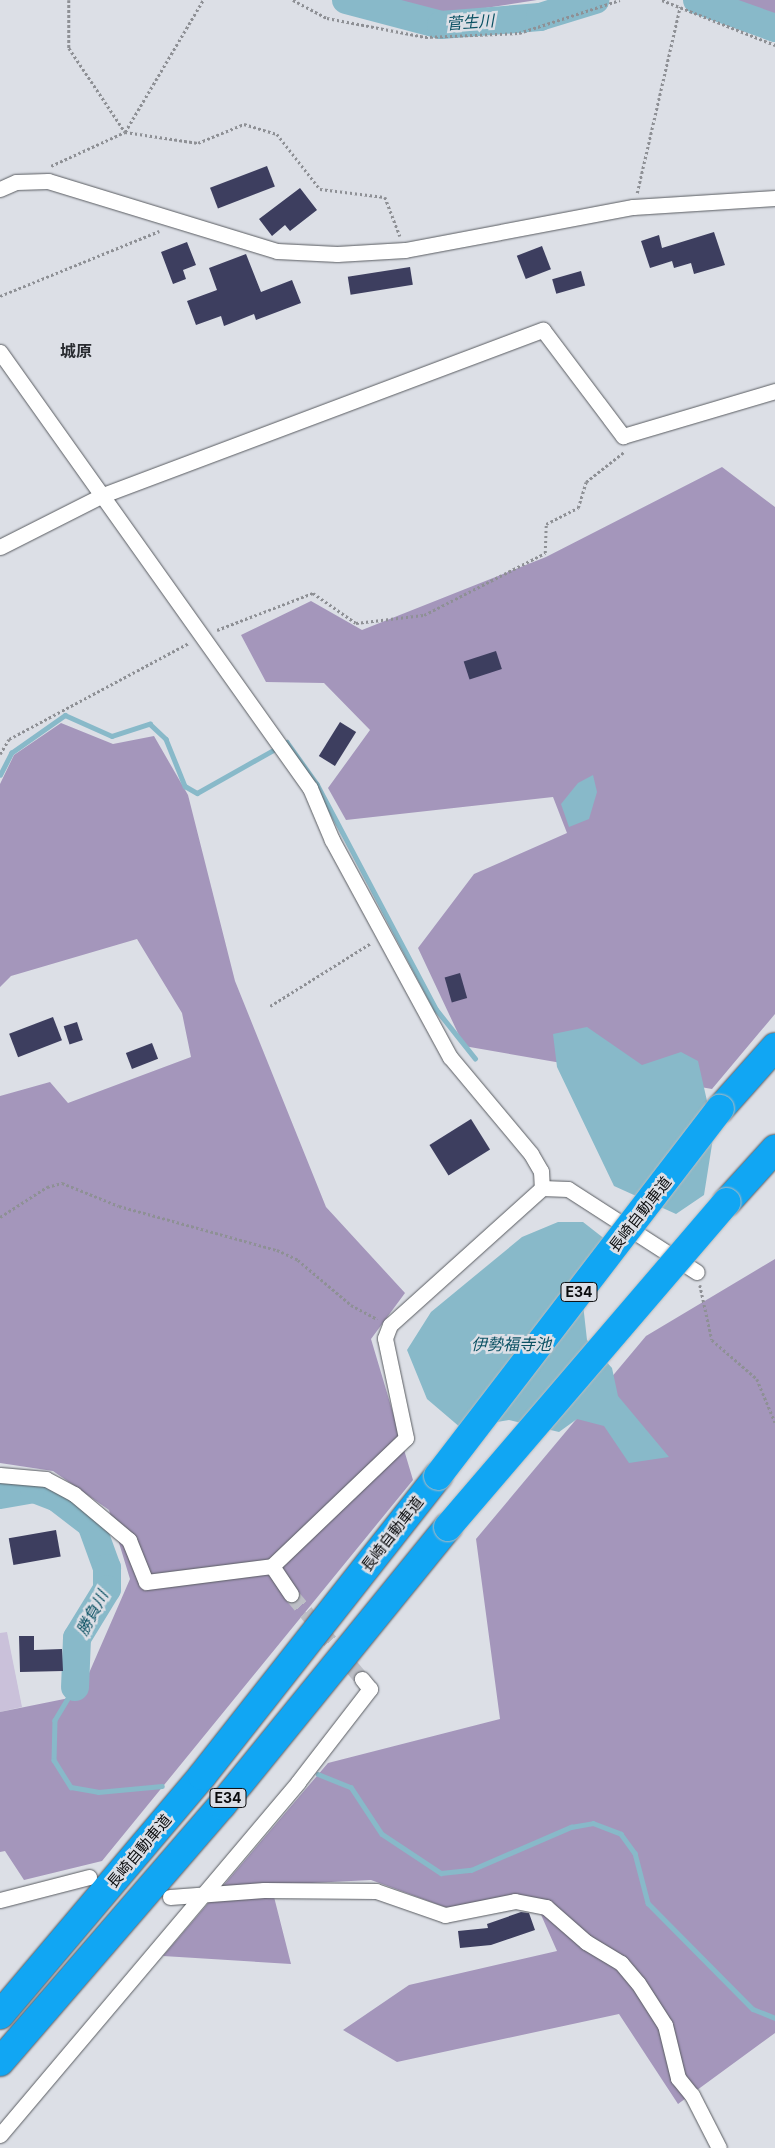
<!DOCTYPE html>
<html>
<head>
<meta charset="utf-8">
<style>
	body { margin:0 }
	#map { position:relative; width:775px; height:2148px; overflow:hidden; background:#dcdfe6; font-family:Inter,"Noto Sans JP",sans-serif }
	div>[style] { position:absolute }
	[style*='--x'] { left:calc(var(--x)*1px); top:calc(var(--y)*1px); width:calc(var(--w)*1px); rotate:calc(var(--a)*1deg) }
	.green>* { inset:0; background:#cac1da }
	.forest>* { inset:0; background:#a496bb }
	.water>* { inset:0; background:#88b9c9 }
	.stream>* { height:4.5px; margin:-2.25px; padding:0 2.25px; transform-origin:2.25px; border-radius:2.25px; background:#88b9c9 }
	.river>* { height:28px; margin:-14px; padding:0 14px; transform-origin:14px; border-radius:14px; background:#88b9c9 }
	.building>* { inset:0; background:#3d3e5f; transform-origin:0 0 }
	.street-tunnel>* { height:15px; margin-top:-7.5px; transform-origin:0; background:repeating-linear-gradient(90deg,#bdbfc6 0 15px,transparent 0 23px) }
	.path>* { height:2.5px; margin-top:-1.25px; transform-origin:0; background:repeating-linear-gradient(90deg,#8e9095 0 2.5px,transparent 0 5px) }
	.roads { filter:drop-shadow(0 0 1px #595c61) drop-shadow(0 0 1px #595c61) }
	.street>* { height:15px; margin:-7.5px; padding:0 7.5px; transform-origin:7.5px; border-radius:7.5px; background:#fff }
	.highway>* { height:28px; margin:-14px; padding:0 14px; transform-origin:14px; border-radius:14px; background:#11a6f3 }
	.bridges { filter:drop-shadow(0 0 1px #bbbbbc) drop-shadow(0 0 1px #bbbbbc) }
	.highway-bridge>* { height:28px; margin:-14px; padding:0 14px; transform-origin:14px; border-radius:14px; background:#11a6f3 }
	span { translate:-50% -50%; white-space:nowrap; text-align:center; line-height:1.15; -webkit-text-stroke:5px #dcdfe6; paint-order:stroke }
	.shield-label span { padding:1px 4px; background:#dcdfe6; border:1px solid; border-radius:4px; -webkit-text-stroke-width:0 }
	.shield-label { font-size:14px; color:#0b0c0e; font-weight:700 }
	.street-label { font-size:15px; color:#0b0c0e }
	.water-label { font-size:16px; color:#0b5163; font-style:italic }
	.neighbourhood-label { font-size:16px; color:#282b30; font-weight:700 }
</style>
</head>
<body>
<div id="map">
	<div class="green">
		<div style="clip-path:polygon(7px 1632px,22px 1707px,0 1712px,0 1633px)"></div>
	</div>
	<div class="forest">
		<div style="clip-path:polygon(389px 0,537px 0,446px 14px)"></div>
		<div style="clip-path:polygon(732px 0,775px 0,775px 15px)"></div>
		<div style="clip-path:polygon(722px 467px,775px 507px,775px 1014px,712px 1089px,464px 1046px,418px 948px,474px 874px,567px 833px,553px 797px,346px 820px,328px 788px,370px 730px,324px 683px,266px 682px,241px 635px,311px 601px,362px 630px,546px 557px)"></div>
		<div style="clip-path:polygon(61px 723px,113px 744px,154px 736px,188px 795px,235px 981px,326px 1207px,405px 1293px,371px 1339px,413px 1480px,102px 1861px,24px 1880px,5px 1851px,0 1852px,0 1712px,79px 1696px,130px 1579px,109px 1510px,53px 1471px,0 1463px,0 1096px,50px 1082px,68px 1103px,191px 1057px,182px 1013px,137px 939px,11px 976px,0 987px,0 784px,14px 755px)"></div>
		<div style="clip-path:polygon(775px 1259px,775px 2033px,678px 2104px,619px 2014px,397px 2062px,343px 2030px,409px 1985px,557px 1951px,535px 1901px,453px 1910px,371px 1880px,271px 1885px,291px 1964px,163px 1956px,328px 1763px,500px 1719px,476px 1539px,646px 1336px)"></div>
	</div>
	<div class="water">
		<div style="clip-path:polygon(593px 775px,597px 792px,589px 819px,569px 827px,561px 804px,578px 783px)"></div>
		<div style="clip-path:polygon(587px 1027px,642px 1065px,681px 1052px,698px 1061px,714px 1132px,704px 1195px,676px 1214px,614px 1186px,557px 1067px,553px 1034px)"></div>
		<div style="clip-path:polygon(558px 1222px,583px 1222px,606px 1240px,583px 1304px,587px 1340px,612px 1368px,618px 1396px,669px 1457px,629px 1463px,604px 1426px,577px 1419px,559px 1432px,509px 1420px,461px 1428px,427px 1399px,407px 1350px,431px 1312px,522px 1237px)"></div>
	</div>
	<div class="stream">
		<div style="--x:283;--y:744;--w:4;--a:-27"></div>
		<div style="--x:287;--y:742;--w:52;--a:54.5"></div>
		<div style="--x:317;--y:784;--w:255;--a:62.1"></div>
		<div style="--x:436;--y:1009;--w:63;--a:51.5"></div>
		<div style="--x:0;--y:775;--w:25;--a:-63"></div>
		<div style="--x:11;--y:753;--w:66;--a:-35.1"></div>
		<div style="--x:65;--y:715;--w:51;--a:24.1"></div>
		<div style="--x:112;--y:736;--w:40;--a:-18"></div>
		<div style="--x:150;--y:724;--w:22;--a:43"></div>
		<div style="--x:166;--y:739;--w:51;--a:68"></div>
		<div style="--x:185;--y:786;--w:14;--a:30"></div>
		<div style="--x:197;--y:793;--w:92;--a:-29.4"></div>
		<div style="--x:75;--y:1687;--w:39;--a:121"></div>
		<div style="--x:55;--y:1720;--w:40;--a:91.4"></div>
		<div style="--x:54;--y:1760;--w:32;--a:58"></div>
		<div style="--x:71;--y:1787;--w:27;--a:10"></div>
		<div style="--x:98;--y:1792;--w:64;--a:-5.4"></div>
		<div style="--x:318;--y:1774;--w:35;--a:22"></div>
		<div style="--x:351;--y:1787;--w:56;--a:56.6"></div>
		<div style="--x:382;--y:1834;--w:71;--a:33.5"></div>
		<div style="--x:441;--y:1873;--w:30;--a:-6"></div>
		<div style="--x:471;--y:1870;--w:109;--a:-23.3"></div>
		<div style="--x:571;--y:1827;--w:22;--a:-10"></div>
		<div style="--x:593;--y:1823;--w:30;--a:21"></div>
		<div style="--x:621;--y:1834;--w:24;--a:54"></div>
		<div style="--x:635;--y:1853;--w:52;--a:75.4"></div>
		<div style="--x:648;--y:1903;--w:149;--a:45.3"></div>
		<div style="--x:753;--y:2009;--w:24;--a:22"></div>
	</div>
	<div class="river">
		<div style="--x:346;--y:0;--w:98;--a:14.7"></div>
		<div style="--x:441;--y:25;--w:99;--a:-4.6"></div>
		<div style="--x:540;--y:17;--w:58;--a:-17.2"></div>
		<div style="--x:697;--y:0;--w:83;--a:19.7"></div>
		<div style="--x:0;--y:1495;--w:35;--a:-10"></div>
		<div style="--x:34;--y:1489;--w:25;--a:21"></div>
		<div style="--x:57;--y:1498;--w:43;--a:37.4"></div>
		<div style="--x:91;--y:1524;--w:47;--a:70"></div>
		<div style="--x:107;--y:1568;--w:21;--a:90"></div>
		<div style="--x:107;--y:1589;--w:57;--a:121.5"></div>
		<div style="--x:77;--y:1638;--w:49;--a:92.3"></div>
	</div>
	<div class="building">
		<div style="left:267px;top:166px;width:22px;height:61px;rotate:69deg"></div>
		<div style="clip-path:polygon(300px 188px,317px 210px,290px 231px,285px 225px,272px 236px,259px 219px)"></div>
		<div style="clip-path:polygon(714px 232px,725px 265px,694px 274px,691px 263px,674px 268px,672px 261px,650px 268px,641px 241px,659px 235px,662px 248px)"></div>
		<div style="clip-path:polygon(187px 242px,196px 265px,183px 270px,186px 279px,173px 284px,161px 252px)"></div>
		<div style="left:542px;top:246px;width:25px;height:27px;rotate:69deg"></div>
		<div style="clip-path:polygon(246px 254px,261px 292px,292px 280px,301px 303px,256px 320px,254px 314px,224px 326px,221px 316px,196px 325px,187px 301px,217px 290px,209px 268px)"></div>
		<div style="left:410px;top:267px;width:18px;height:63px;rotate:81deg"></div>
		<div style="left:581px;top:271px;width:15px;height:30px;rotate:74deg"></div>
		<div style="left:496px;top:651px;width:19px;height:34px;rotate:72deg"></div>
		<div style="left:340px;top:722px;width:19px;height:40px;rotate:32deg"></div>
		<div style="left:460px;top:973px;width:26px;height:16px;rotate:74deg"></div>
		<div style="left:53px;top:1017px;width:25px;height:47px;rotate:69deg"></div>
		<div style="left:77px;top:1022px;width:19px;height:14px;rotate:72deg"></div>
		<div style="left:152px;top:1043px;width:17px;height:28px;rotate:69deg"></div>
		<div style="left:471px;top:1119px;width:36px;height:49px;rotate:58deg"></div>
		<div style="left:56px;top:1530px;width:27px;height:48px;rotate:80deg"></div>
		<div style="clip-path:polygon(19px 1636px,34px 1636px,34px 1650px,62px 1649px,63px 1671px,20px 1672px)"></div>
		<div style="clip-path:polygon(521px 1912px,529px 1913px,535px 1930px,491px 1945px,460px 1948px,458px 1931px,488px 1928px,487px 1924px)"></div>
	</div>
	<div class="street-tunnel">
		<div style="--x:291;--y:1594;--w:111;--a:50.1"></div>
	</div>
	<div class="path">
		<div style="--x:69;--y:0;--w:48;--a:90"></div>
		<div style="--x:69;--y:48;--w:101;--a:56.3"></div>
		<div style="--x:125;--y:132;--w:74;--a:8.6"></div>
		<div style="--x:198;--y:143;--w:50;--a:-22.4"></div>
		<div style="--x:244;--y:124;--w:34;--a:17"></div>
		<div style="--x:277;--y:134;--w:70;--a:52"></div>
		<div style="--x:320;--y:189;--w:65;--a:7"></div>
		<div style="--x:385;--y:197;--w:42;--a:69"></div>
		<div style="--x:293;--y:0;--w:38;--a:28"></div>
		<div style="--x:327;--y:18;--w:100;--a:11"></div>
		<div style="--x:425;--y:37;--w:94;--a:-2.4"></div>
		<div style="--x:519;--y:33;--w:106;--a:-18.1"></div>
		<div style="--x:662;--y:0;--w:122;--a:21.7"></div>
		<div style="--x:51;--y:166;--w:81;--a:-24.7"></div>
		<div style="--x:125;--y:132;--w:153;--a:-59.4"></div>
		<div style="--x:637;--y:193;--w:191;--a:-77"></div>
		<div style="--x:0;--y:296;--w:172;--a:-22.2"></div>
		<div style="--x:217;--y:630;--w:103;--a:-21.1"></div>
		<div style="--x:313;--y:593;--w:52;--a:34.9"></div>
		<div style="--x:356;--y:623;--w:68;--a:-6.7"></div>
		<div style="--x:424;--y:615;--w:136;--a:-27.1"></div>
		<div style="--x:545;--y:553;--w:29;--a:-88"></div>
		<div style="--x:546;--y:524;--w:36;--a:-27"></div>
		<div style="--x:578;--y:508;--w:27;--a:-73"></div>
		<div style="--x:586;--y:482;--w:48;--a:-38.3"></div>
		<div style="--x:0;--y:754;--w:17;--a:-59"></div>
		<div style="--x:9;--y:739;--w:204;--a:-28.1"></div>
		<div style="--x:270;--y:1006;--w:119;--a:-32"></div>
		<div style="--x:0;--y:1217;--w:56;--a:-32.6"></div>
		<div style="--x:47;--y:1187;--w:16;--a:-15"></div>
		<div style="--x:62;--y:1183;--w:61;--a:22"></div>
		<div style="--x:119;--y:1206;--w:164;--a:15.6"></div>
		<div style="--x:277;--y:1250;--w:23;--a:25"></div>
		<div style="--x:298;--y:1260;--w:70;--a:40.3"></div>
		<div style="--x:351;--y:1305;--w:30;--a:28"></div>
		<div style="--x:700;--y:1285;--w:56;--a:77.7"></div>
		<div style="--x:712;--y:1340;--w:60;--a:40.9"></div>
		<div style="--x:757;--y:1379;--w:47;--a:67.3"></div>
	</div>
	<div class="roads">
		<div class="street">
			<div style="--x:0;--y:189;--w:17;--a:-24"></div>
			<div style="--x:16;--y:182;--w:32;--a:-2"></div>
			<div style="--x:48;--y:181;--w:239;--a:17"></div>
			<div style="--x:277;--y:251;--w:60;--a:2.9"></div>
			<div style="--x:337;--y:254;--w:68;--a:-3.4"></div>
			<div style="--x:405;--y:250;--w:232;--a:-10.7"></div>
			<div style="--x:633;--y:207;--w:142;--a:-3.6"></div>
			<div style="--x:0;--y:352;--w:535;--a:54.59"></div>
			<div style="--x:310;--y:788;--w:56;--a:67.1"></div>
			<div style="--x:332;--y:840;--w:247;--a:61.5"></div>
			<div style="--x:450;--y:1057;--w:126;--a:50.1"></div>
			<div style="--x:531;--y:1154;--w:20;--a:60"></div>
			<div style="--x:541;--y:1171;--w:17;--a:87"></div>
			<div style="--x:0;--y:547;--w:115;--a:-26.8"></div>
			<div style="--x:103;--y:495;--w:470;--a:-20.6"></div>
			<div style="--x:543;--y:330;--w:133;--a:53"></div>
			<div style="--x:623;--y:436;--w:159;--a:-16.5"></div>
			<div style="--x:0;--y:1475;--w:46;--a:5"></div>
			<div style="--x:46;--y:1479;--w:32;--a:28"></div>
			<div style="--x:74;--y:1494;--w:72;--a:39.9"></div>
			<div style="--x:129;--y:1540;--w:45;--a:68"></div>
			<div style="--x:146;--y:1582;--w:127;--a:-7.2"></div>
			<div style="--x:272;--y:1566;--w:185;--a:-43.7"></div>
			<div style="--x:406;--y:1438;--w:102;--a:-101.9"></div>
			<div style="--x:385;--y:1338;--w:14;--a:-69"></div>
			<div style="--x:390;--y:1325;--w:205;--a:-42"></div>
			<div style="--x:542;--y:1188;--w:26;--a:2"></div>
			<div style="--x:568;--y:1189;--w:153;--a:32.8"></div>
			<div style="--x:272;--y:1566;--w:34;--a:56"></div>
			<div style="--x:170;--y:1897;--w:94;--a:-4.3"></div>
			<div style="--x:264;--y:1890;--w:112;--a:0.5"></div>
			<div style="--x:376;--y:1891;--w:73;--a:19.2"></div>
			<div style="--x:445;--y:1915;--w:71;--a:-11.3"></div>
			<div style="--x:515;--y:1901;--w:32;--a:11"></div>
			<div style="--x:546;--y:1907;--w:53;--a:41.2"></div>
			<div style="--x:586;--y:1942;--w:41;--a:31"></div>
			<div style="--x:621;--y:1963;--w:26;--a:50"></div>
			<div style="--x:638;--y:1983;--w:50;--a:57.3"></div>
			<div style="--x:665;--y:2025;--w:55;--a:76.2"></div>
			<div style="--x:678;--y:2078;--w:22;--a:51"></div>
			<div style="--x:692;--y:2095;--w:59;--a:63"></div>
			<div style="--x:0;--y:1900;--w:92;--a:-14.5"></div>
			<div style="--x:0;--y:2135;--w:462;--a:-49.8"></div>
			<div style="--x:298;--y:1782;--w:118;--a:-52.3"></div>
			<div style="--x:370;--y:1689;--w:13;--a:-129"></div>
		</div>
		<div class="highway">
			<div style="--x:720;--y:1109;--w:83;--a:-48.4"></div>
			<div style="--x:727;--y:1202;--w:72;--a:-47.8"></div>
			<div style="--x:0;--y:2015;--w:313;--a:-49.8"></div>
			<div style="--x:202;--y:1776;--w:382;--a:-51.8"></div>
			<div style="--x:0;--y:2062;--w:340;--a:-49.2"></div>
			<div style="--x:222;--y:1805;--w:358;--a:-50.9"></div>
		</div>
	</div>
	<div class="bridges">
		<div class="highway-bridge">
			<div style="--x:438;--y:1476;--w:463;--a:-52.5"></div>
			<div style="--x:448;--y:1527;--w:428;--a:-49.4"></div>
		</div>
	</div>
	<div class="shield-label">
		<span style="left:579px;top:1292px">E34</span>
		<span style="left:228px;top:1798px">E34</span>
	</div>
	<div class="street-label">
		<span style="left:640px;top:1214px;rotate:-52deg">長崎自動車道</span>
		<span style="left:392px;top:1534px;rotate:-52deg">長崎自動車道</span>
		<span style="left:139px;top:1851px;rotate:-50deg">長崎自動車道</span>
	</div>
	<div class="water-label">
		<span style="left:470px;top:22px;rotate:-4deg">菅生川</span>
		<span style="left:511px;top:1344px">伊勢福寺池</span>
		<span style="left:92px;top:1613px;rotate:-62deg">勝負川</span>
	</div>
	<div class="neighbourhood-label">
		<span style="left:76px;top:351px">城原</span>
	</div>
</div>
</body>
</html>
